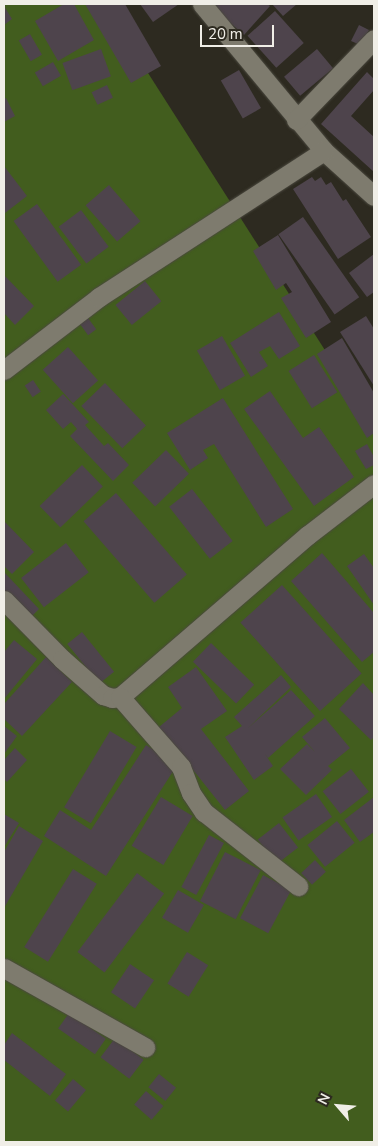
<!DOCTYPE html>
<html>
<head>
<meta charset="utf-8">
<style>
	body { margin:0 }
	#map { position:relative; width:378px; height:1146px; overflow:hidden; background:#2d2a20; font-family:"Nunito Sans",sans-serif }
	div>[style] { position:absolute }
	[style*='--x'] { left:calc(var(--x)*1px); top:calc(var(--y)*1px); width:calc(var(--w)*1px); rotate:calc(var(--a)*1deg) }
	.green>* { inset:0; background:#425d1e }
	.building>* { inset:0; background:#4e444c; transform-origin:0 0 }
	.roads { filter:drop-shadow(0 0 1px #4a483e) drop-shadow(0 0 1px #4a483e) }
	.minor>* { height:19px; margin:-9.5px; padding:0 9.5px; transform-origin:9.5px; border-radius:9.5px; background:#7e7b6e }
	span { translate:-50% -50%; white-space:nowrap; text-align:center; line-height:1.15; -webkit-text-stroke:4px #2d2a20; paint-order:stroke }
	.frame { position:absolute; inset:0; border:5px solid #f0eee7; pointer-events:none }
	.north { position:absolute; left:313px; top:1081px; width:50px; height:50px; -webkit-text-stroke:4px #2d2a20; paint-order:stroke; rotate:297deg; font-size:14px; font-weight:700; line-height:20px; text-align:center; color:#f0eee7 }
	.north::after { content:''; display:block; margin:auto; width:18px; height:22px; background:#f0eee7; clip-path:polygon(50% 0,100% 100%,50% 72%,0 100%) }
	.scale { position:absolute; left:200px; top:25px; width:74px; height:22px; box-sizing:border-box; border:2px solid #f0eee7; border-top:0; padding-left:6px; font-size:15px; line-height:18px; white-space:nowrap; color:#f0eee7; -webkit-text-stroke:4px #2d2a20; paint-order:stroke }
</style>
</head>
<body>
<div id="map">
	<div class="green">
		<div style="clip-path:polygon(4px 4px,104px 4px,374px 427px,374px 1142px,4px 1142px)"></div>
	</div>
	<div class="building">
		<div style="clip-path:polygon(64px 4px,74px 4px,94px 40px,58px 61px,35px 21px)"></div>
		<div style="clip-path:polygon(85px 4px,125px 4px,161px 66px,131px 83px)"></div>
		<div style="clip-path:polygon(140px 4px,179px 4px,153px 22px)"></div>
		<div style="clip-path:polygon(209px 4px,267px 4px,270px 6px,244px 35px)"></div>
		<div style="clip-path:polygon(272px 4px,297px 4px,283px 16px)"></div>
		<div style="clip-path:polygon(4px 6px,12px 19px,4px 25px)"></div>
		<div style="left:275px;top:11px;width:43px;height:37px;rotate:48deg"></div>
		<div style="clip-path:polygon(359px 25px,369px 30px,362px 42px,358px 44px,351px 41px)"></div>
		<div style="left:30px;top:34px;width:24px;height:13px;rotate:60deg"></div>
		<div style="left:101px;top:49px;width:29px;height:41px;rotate:70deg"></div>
		<div style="left:317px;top:49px;width:25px;height:43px;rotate:50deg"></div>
		<div style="left:53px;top:62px;width:16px;height:21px;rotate:60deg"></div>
		<div style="left:239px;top:70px;width:44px;height:21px;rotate:60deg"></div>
		<div style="clip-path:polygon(367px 72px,374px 79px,374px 90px,351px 116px,374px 137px,374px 172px,321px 124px)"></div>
		<div style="left:107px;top:85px;width:14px;height:17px;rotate:65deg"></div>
		<div style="clip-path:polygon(6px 98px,15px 116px,4px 122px,4px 99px)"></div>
		<div style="clip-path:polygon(4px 166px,27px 196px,5px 213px,4px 211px)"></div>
		<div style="clip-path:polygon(312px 177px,315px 181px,321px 177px,326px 185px,331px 182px,343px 201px,346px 199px,371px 237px,338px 259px,293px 189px)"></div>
		<div style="left:109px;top:185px;width:48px;height:31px;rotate:49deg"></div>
		<div style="left:37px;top:204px;width:75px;height:29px;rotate:54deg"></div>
		<div style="left:81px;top:210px;width:46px;height:28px;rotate:53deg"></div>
		<div style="left:303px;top:217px;width:98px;height:30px;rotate:55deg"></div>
		<div style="clip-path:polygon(278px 235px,331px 322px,306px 338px,281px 298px,292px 292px,286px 283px,276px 290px,253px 251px)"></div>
		<div style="clip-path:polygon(374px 254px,374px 292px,367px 297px,349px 273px)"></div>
		<div style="clip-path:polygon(4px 275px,34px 306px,15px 325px,4px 313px)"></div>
		<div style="left:145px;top:281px;width:26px;height:38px;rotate:51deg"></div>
		<div style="clip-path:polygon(279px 312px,300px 346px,279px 359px,270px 346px,259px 352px,268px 366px,251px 377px,230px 343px)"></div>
		<div style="clip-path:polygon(366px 316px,374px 329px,374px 386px,340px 332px)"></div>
		<div style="left:88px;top:318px;width:14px;height:10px;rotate:54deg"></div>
		<div style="left:222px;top:336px;width:46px;height:29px;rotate:60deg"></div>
		<div style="clip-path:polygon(342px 338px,374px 393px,374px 433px,367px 438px,317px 354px)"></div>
		<div style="left:68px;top:347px;width:45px;height:34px;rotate:48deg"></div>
		<div style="left:314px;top:355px;width:44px;height:30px;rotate:58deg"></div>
		<div style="left:33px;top:380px;width:14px;height:10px;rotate:56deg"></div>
		<div style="left:105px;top:383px;width:59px;height:33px;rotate:46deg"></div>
		<div style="clip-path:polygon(270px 391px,303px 438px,319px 427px,354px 477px,314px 506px,244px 409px)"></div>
		<div style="clip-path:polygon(63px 394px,89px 422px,85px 425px,104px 446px,108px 443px,129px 465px,113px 481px,70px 436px,77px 429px,71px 422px,63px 429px,46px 410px)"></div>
		<div style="clip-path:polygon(223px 398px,293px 509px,266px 527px,214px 444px,203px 450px,208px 458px,190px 470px,167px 433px)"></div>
		<div style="clip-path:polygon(367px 444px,374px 457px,374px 465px,366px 469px,355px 451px)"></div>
		<div style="left:166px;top:450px;width:33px;height:47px;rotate:46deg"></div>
		<div style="left:82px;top:465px;width:30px;height:59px;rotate:46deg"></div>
		<div style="left:192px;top:489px;width:66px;height:29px;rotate:52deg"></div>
		<div style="left:116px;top:493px;width:108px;height:43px;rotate:49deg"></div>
		<div style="clip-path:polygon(4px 521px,34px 552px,12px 574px,4px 566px)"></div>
		<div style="left:66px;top:543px;width:37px;height:57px;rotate:52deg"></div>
		<div style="clip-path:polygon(322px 553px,374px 613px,374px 652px,362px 662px,291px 581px)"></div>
		<div style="clip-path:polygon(364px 554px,374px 568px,374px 605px,347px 566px)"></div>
		<div style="clip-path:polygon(4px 572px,39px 609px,29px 619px,4px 592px)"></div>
		<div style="left:282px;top:585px;width:119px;height:56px;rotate:48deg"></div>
		<div style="left:82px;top:632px;width:51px;height:19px;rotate:51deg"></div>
		<div style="clip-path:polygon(14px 640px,37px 659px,4px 699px,4px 652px)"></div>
		<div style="left:211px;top:643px;width:60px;height:26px;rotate:44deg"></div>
		<div style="clip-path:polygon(46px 657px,72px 682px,22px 736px,4px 719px,4px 704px)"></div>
		<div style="clip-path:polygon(196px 667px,227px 711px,201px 729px,249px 791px,225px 810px,159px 727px,182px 708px,168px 687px)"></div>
		<div style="clip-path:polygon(281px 675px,291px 687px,247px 729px,291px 690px,315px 716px,268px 758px,265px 754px,273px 766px,254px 780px,225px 737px,242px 726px,234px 717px)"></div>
		<div style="clip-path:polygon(363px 683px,374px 695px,374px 737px,371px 740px,339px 709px)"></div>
		<div style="clip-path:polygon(325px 718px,350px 748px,328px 766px,332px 770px,306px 795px,280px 769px,307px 744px,315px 752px,302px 737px)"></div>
		<div style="clip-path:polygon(4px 726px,17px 736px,4px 754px)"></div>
		<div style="left:110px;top:731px;width:31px;height:89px;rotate:31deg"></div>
		<div style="clip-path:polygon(146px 745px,177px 765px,106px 876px,44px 836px,60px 810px,91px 830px)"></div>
		<div style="clip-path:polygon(15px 748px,27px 760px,7px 782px,4px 779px,4px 760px)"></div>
		<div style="left:351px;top:769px;width:29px;height:36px;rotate:52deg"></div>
		<div style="left:316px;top:794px;width:28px;height:41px;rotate:55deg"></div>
		<div style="left:161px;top:797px;width:37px;height:57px;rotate:31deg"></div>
		<div style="clip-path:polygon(374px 797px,374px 832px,360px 842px,344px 820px)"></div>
		<div style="clip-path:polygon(4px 814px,19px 823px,4px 847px)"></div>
		<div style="left:337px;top:821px;width:28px;height:38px;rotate:51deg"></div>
		<div style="left:279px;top:823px;width:31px;height:27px;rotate:52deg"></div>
		<div style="clip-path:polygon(19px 826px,43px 841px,4px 908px,4px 852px)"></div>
		<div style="left:209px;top:835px;width:17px;height:59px;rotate:28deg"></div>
		<div style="left:225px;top:852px;width:40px;height:55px;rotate:27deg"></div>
		<div style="left:315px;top:860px;width:16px;height:19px;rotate:47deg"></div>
		<div style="left:73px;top:869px;width:28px;height:92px;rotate:32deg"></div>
		<div style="left:137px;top:873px;width:34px;height:99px;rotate:37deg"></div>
		<div style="left:263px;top:875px;width:32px;height:49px;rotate:28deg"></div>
		<div style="left:178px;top:890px;width:30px;height:32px;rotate:30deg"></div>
		<div style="left:187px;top:952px;width:25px;height:37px;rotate:32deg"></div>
		<div style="left:130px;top:964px;width:29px;height:34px;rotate:34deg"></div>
		<div style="left:69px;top:1013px;width:45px;height:19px;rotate:35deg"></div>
		<div style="clip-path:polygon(12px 1033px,66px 1074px,50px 1096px,4px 1060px,4px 1045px)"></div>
		<div style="left:115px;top:1038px;width:36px;height:24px;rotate:37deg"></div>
		<div style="left:159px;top:1074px;width:22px;height:17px;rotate:39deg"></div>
		<div style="left:73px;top:1079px;width:17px;height:28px;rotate:40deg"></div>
		<div style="left:146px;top:1091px;width:23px;height:18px;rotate:41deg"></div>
	</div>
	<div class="roads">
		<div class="minor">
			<div style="--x:202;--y:4;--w:191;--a:50.3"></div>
			<div style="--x:324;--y:151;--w:67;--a:42"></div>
			<div style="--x:296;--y:120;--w:112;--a:-46.1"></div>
			<div style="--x:4;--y:370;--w:120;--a:-37.5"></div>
			<div style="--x:99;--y:297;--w:268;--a:-33"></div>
			<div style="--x:4;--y:600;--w:83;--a:45.5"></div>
			<div style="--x:62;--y:659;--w:55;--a:41.3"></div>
			<div style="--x:103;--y:695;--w:9;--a:18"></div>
			<div style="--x:112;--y:698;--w:8;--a:-7"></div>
			<div style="--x:120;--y:697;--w:248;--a:-40.8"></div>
			<div style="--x:308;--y:535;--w:83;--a:-37.7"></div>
			<div style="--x:120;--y:697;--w:93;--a:48.9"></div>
			<div style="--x:181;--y:767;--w:28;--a:69"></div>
			<div style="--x:191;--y:793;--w:23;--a:56"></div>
			<div style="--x:204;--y:812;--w:120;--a:38.2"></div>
			<div style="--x:4;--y:968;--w:162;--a:29.3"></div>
		</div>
	</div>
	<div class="frame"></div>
	<div class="north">N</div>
	<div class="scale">20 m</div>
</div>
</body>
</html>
